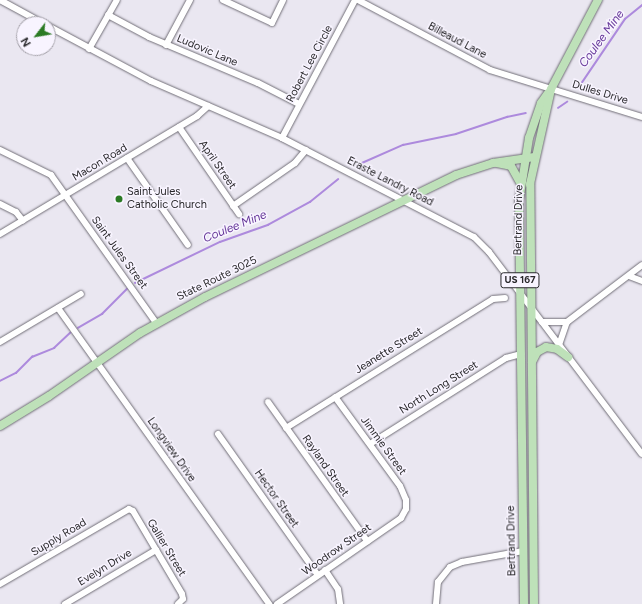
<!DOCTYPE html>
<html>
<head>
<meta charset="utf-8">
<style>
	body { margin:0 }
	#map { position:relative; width:642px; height:604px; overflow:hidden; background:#eae7f1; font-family:Figtree,sans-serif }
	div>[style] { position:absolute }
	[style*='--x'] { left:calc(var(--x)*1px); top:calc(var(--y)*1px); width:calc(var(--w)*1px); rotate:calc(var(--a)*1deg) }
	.stream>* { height:1.5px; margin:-0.75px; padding:0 0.75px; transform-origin:0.75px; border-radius:0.75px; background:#ad8add }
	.roads { filter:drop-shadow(0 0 1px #716e77) drop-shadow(0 0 1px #716e77) }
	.minor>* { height:6px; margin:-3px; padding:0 3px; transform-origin:3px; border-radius:3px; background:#fff }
	.major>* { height:8px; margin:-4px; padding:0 4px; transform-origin:4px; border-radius:4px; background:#bee1b9 }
	.dots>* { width:11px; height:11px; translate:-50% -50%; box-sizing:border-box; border:2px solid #f8f4ff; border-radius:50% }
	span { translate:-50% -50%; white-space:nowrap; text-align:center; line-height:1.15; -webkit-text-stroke:3px #f8f4ff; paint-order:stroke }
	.shield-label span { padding:1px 3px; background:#f8f4ff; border:1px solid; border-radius:3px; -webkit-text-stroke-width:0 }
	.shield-label { font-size:10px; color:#29282b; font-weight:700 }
	.street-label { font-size:11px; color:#29282b }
	.poi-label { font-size:11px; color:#29282b }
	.left { translate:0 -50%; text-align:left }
	.water-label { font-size:12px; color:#67399a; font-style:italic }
	.north { position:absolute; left:16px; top:16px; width:40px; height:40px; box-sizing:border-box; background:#f8f4ff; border:1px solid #a5a2aa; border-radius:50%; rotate:239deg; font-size:11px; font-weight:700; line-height:16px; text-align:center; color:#29282b }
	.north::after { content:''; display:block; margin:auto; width:14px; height:18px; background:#2b7a24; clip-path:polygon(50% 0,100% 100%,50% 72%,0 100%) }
</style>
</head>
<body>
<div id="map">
	<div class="stream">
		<div style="--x:579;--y:87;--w:82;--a:-55.9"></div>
		<div style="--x:625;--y:19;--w:22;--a:-39"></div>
		<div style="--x:558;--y:108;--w:11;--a:-34"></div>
		<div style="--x:362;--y:163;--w:45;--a:-23.7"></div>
		<div style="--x:403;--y:145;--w:54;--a:-11.7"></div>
		<div style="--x:456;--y:134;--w:54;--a:-18.4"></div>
		<div style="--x:507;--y:117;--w:19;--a:-12"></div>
		<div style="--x:135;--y:283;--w:94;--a:-25.8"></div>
		<div style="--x:220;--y:242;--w:51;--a:-19.5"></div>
		<div style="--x:268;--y:225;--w:48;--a:-28.7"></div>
		<div style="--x:310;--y:202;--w:36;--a:-39"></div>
		<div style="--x:78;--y:328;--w:28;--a:-30"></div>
		<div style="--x:102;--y:314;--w:35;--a:-45"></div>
		<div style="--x:0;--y:381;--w:18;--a:-27"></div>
		<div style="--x:16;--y:373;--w:23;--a:-45"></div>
		<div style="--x:32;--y:357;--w:24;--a:-22"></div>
		<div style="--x:54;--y:348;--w:22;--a:-43"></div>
	</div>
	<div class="roads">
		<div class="minor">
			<div style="--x:0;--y:0;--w:50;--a:28.6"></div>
			<div style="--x:223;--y:0;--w:54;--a:25.1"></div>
			<div style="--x:272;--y:23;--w:25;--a:-64"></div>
			<div style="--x:358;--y:0;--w:149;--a:27.9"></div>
			<div style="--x:490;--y:70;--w:159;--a:17.2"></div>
			<div style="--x:108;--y:15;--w:47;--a:28.2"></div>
			<div style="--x:149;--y:37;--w:118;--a:22.9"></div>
			<div style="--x:258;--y:83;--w:46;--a:27.1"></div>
			<div style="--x:48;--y:26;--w:117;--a:28.1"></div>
			<div style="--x:151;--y:81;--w:143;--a:23.5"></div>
			<div style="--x:282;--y:138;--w:216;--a:27.3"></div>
			<div style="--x:474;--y:237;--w:21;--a:45"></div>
			<div style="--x:489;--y:252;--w:253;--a:52.9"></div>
			<div style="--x:166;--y:45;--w:51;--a:-61.9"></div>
			<div style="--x:89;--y:49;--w:56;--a:-60.3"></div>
			<div style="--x:179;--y:127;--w:106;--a:55.4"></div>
			<div style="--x:282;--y:138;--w:156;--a:-62.1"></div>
			<div style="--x:0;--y:150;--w:57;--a:26.1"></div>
			<div style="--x:51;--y:175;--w:181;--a:54.6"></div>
			<div style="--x:127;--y:158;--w:106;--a:55"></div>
			<div style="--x:0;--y:204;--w:18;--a:27"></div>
			<div style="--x:16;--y:212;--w:11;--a:52"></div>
			<div style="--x:233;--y:206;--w:75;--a:-34.7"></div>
			<div style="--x:295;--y:163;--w:17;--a:-50"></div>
			<div style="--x:0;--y:234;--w:230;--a:-30.9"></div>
			<div style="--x:197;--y:116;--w:15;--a:-42"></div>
			<div style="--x:629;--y:276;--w:14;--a:21"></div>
			<div style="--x:58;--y:308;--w:364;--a:54.5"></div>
			<div style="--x:542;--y:322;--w:25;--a:0"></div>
			<div style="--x:0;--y:342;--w:94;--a:-30.7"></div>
			<div style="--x:559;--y:345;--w:24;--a:-71"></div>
			<div style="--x:567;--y:322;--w:94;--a:-37.2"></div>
			<div style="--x:268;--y:402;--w:171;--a:54.5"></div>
			<div style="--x:286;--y:428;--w:244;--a:-31.9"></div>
			<div style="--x:493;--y:299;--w:12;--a:-5"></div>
			<div style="--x:218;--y:434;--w:173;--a:54.7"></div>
			<div style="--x:370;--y:444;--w:161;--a:-32.3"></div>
			<div style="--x:506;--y:358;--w:16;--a:-15"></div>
			<div style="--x:325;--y:570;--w:23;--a:56"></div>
			<div style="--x:338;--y:589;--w:15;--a:82"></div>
			<div style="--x:0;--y:584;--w:149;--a:-30.2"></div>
			<div style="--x:129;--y:509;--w:4;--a:27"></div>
			<div style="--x:133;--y:511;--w:96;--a:59.4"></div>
			<div style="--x:182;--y:594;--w:5;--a:79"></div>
			<div style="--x:183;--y:599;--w:7;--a:135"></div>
			<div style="--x:65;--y:604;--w:106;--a:-30.7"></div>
			<div style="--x:277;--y:604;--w:151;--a:-34.7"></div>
			<div style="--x:401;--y:518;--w:10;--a:-61"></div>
			<div style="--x:406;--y:509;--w:9;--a:-90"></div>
			<div style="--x:406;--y:500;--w:15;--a:-113"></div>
			<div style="--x:400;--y:486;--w:110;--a:-126.1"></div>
			<div style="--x:436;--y:604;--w:22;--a:-85"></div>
			<div style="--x:438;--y:582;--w:19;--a:-51"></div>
			<div style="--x:450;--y:567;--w:13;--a:-23"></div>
			<div style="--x:462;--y:562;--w:62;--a:-10.2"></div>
		</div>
		<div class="major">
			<div style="--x:497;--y:163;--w:14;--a:12"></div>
			<div style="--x:511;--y:166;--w:18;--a:61"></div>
			<div style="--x:532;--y:362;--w:11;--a:-63"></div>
			<div style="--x:537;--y:352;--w:10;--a:-29"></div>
			<div style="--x:546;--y:347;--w:11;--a:10"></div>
			<div style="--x:557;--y:349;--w:14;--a:36"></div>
			<div style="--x:0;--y:426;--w:57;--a:-31.5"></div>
			<div style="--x:49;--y:396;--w:111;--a:-34.7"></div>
			<div style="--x:140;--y:333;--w:74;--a:-29"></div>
			<div style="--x:205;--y:297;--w:279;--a:-25.9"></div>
			<div style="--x:456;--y:175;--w:39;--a:-18"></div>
			<div style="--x:493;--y:163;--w:42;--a:-8.1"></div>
			<div style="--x:524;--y:604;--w:403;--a:-90.7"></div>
			<div style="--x:519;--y:201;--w:64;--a:-81"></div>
			<div style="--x:529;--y:138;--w:37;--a:-71"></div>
			<div style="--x:541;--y:103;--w:12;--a:-55"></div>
			<div style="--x:534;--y:604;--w:420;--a:-90.5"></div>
			<div style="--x:530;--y:184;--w:97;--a:-77.5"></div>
			<div style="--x:551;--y:89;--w:101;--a:-62.2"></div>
		</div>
	</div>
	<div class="dots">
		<div style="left:119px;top:199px;background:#2b7a24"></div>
	</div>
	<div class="shield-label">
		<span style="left:520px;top:280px">US 167</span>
	</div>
	<div class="street-label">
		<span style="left:457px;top:41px;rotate:28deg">Billeaud Lane</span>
		<span style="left:207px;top:51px;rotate:23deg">Ludovic Lane</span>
		<span style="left:310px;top:64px;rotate:-62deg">Robert Lee Circle</span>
		<span style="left:600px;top:93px;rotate:17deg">Dulles Drive</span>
		<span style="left:100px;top:163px;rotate:-31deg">Macon Road</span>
		<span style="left:217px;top:165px;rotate:55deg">April Street</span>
		<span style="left:390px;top:182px;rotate:27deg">Eraste Landry Road</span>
		<span style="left:519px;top:220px;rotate:-89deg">Bertrand Drive</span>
		<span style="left:119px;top:253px;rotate:54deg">Saint Jules Street</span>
		<span style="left:217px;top:279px;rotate:-26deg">State Route 3025</span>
		<span style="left:389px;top:351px;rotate:-32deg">Jeanette Street</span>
		<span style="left:439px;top:388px;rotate:-32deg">North Long Street</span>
		<span style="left:383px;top:446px;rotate:54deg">Jimmie Street</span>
		<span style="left:171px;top:450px;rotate:55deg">Longview Drive</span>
		<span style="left:325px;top:466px;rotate:55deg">Rayland Street</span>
		<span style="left:276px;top:499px;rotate:55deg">Hector Street</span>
		<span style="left:59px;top:538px;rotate:-31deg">Supply Road</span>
		<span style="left:512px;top:541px;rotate:-91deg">Bertrand Drive</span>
		<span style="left:166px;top:548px;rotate:59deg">Gallier Street</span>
		<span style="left:337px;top:550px;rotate:-35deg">Woodrow Street</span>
		<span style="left:105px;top:568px;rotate:-31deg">Evelyn Drive</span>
	</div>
	<div class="poi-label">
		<span class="left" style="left:127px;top:199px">Saint Jules<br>Catholic Church</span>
	</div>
	<div class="water-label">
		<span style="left:602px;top:39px;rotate:-54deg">Coulee Mine</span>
		<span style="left:235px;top:227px;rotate:-22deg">Coulee Mine</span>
	</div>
	<div class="north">N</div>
</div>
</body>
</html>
